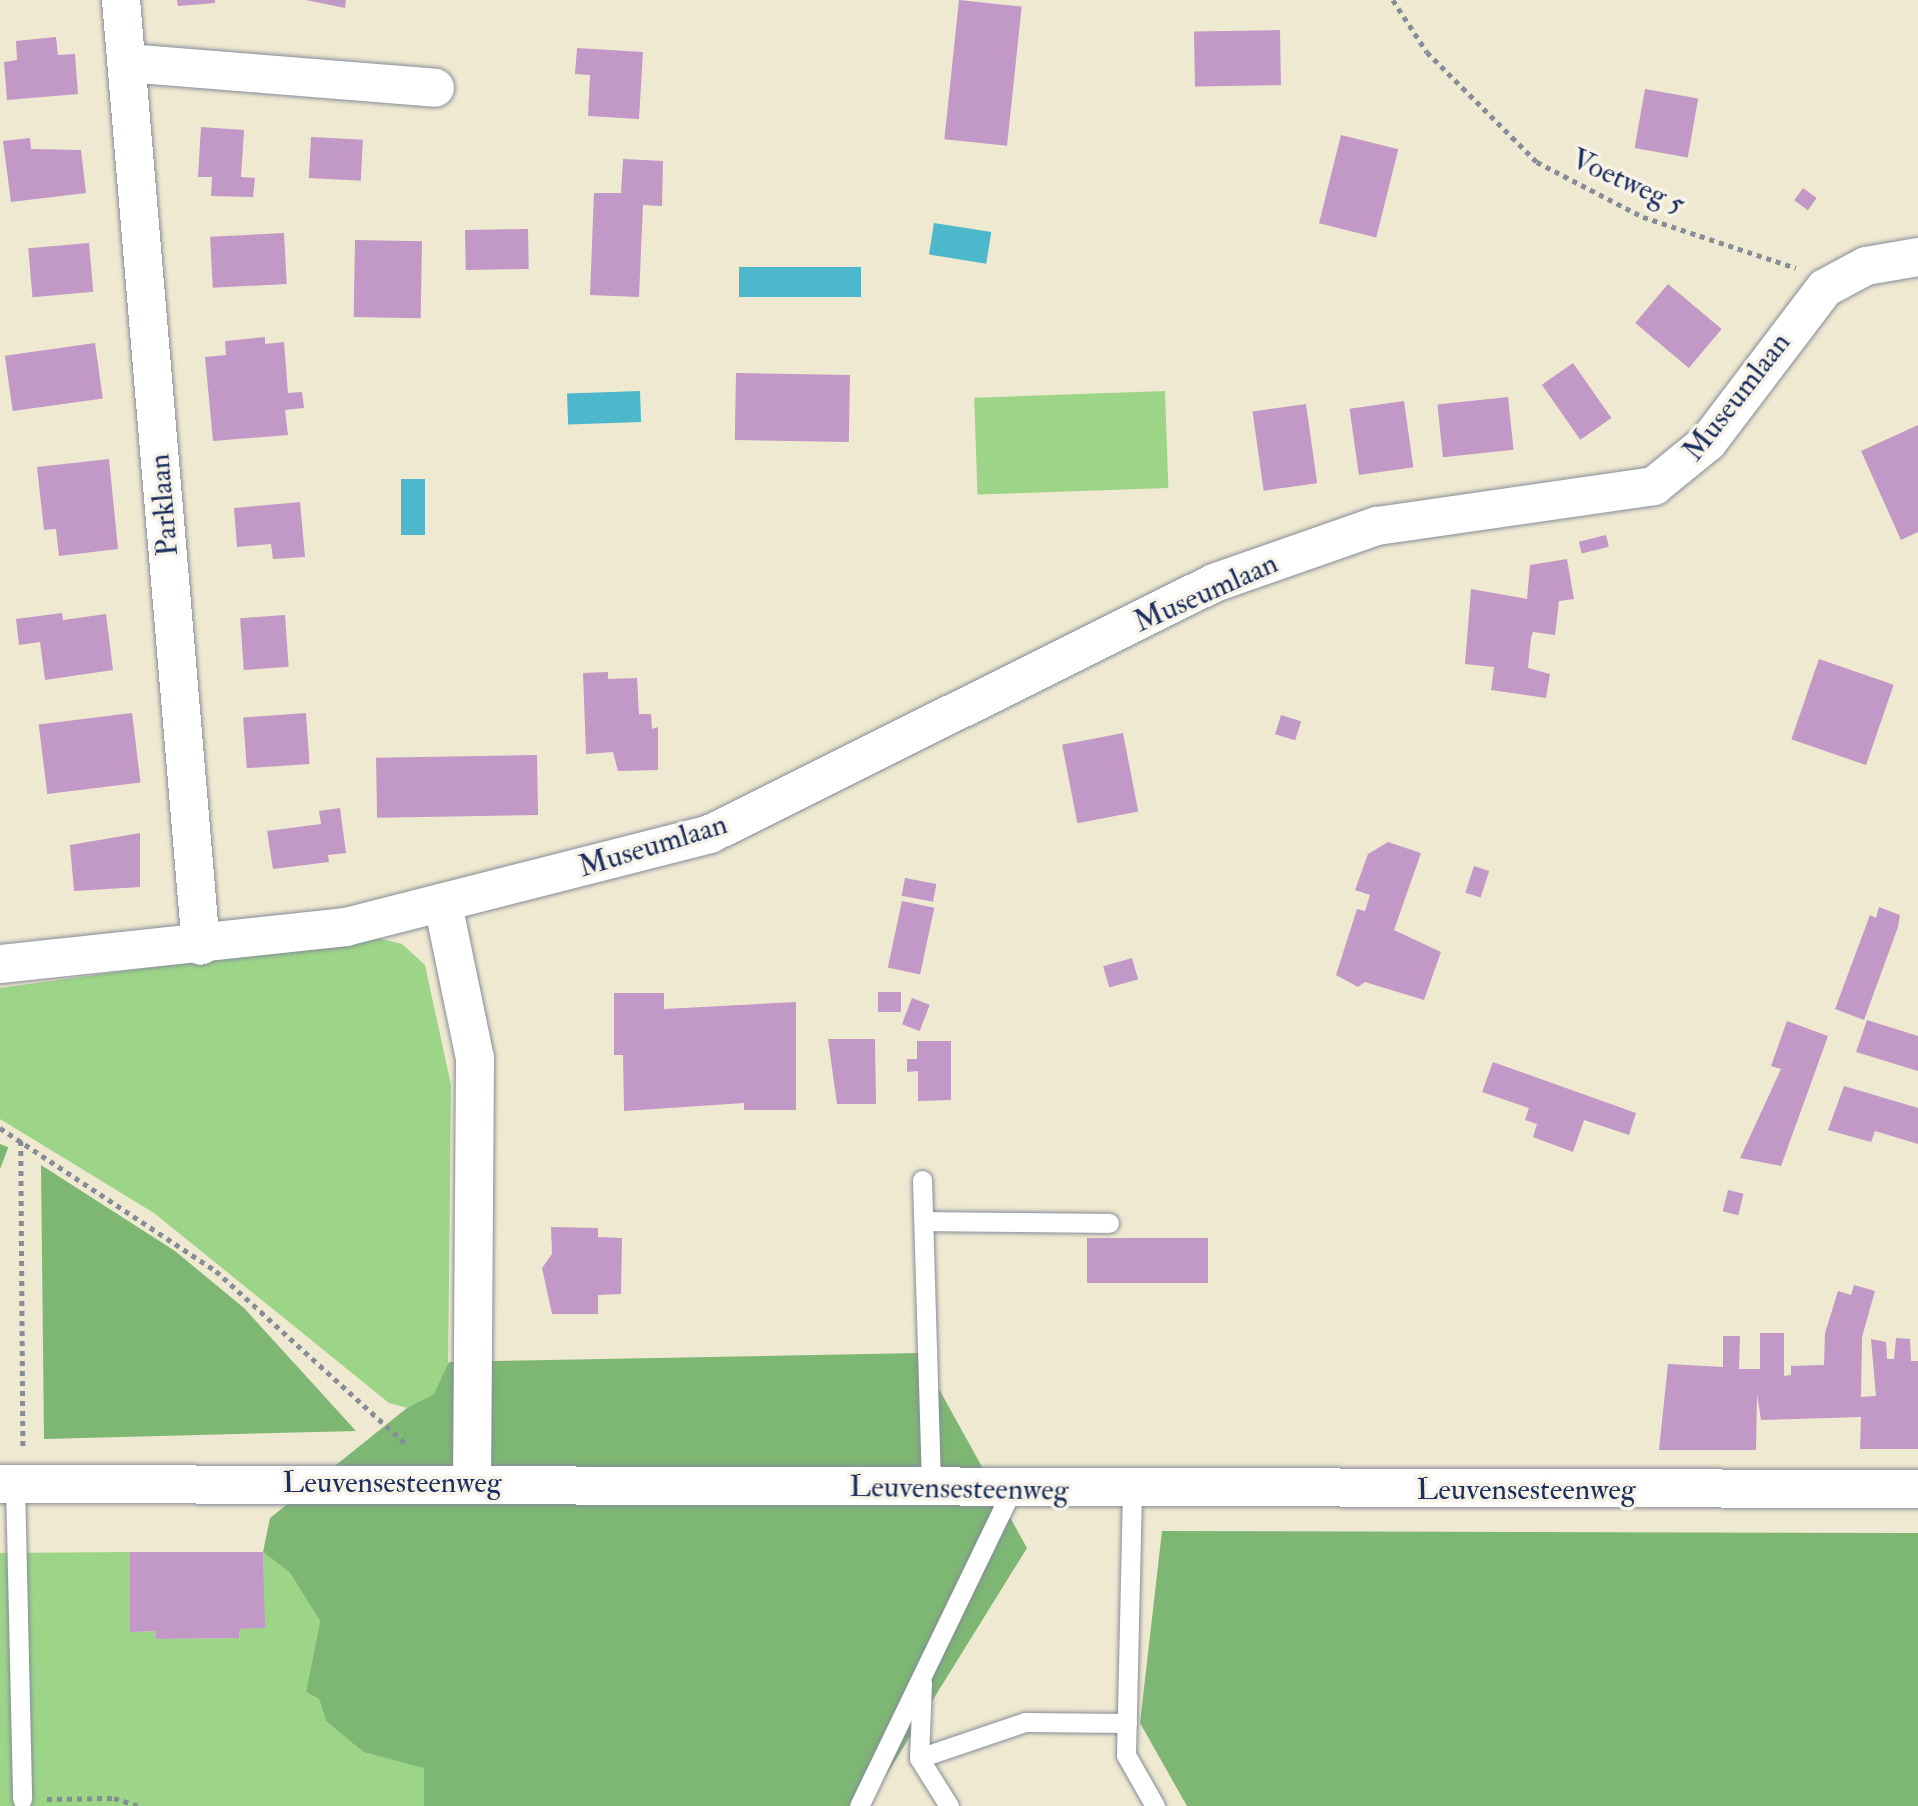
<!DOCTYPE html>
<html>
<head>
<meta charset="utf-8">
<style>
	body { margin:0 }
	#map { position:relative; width:1918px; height:1806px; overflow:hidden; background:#f0e9d1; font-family:"IM FELL Double Pica",serif }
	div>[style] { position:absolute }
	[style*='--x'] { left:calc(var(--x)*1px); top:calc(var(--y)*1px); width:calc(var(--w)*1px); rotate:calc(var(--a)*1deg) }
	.green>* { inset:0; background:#9dd588; transform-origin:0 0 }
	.forest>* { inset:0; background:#7eb674; transform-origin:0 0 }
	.water>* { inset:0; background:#4db7cb; transform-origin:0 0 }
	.building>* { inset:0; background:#c198c6; transform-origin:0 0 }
	.path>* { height:4.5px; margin-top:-2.25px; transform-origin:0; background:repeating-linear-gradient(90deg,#868c98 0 5px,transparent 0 10px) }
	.roads { filter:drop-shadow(0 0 2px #868c98) drop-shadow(0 0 2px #868c98) }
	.service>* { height:19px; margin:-9.5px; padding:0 9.5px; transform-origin:9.5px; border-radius:9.5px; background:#fff }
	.minor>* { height:38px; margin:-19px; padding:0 19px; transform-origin:19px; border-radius:19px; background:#fff }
	.primary>* { height:38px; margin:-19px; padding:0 19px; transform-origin:19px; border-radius:19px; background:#fff }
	span { translate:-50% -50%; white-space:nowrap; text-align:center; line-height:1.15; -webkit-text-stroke:7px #f7f3e8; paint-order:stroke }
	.street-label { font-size:30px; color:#1b2f5e }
</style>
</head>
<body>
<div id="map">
	<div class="green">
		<div style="left:1165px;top:391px;width:97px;height:191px;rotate:88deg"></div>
		<div style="clip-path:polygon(373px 937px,402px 944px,425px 965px,451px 1085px,448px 1373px,434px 1394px,408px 1408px,389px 1403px,154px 1213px,0 1119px,0 988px)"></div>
		<div style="clip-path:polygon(130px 1552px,130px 1632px,156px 1631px,156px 1639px,239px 1638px,240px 1629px,264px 1627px,263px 1552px,290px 1573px,320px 1621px,306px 1692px,319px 1699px,326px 1721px,363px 1752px,424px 1767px,424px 1806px,0 1806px,0 1553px)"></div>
	</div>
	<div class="forest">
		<div style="left:0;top:1144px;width:9px;height:304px;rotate:21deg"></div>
		<div style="clip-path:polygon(41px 1165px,175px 1251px,244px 1308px,356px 1431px,44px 1439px)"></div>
		<div style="clip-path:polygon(919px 1353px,1027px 1548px,867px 1806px,424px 1806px,424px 1768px,363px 1752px,326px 1721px,319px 1699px,306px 1692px,320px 1621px,290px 1573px,263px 1552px,270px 1518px,407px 1408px,434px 1394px,449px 1362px)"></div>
		<div style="clip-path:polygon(1162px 1531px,1918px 1533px,1918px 1806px,1187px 1806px,1140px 1723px)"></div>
	</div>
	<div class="water">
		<div style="left:934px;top:223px;width:58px;height:32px;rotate:9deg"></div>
		<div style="left:861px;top:267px;width:30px;height:122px;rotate:90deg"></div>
		<div style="left:640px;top:391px;width:31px;height:73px;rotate:88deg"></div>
		<div style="left:401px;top:479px;width:24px;height:56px"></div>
	</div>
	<div class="building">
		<div style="clip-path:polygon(177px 0,215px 0,215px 3px,178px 6px)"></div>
		<div style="clip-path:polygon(306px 0,346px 0,345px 8px)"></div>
		<div style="left:959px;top:0;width:63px;height:140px;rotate:6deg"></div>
		<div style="left:1280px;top:30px;width:55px;height:86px;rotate:89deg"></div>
		<div style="clip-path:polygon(56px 37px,58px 55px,75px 54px,78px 94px,7px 100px,4px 62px,17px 60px,16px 41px)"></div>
		<div style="clip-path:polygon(577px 48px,643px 52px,639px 119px,588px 116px,590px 75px,575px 74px)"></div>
		<div style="left:1645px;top:89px;width:54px;height:60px;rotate:10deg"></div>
		<div style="clip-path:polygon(201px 127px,244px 130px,241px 177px,255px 178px,253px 197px,211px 196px,212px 177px,198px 177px)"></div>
		<div style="left:1341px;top:135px;width:59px;height:91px;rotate:14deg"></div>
		<div style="left:311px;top:137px;width:52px;height:41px;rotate:3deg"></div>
		<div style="clip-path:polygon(30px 138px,31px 149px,81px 150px,86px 193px,11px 202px,3px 141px)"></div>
		<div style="clip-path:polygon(623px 159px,663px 161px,662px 206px,643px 205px,639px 297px,590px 295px,594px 193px,621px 193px)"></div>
		<div style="left:1803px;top:188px;width:17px;height:15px;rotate:36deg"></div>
		<div style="left:528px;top:229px;width:40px;height:63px;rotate:89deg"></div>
		<div style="left:284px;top:233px;width:51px;height:74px;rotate:87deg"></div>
		<div style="left:355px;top:240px;width:67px;height:77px;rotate:1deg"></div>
		<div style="left:89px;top:243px;width:49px;height:61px;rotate:85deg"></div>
		<div style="left:1668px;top:284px;width:70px;height:51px;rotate:40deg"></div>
		<div style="clip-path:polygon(265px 337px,265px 344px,284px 342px,288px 393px,302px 392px,304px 408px,285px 410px,288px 435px,213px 441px,205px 357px,226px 355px,225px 341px)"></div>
		<div style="left:95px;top:343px;width:56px;height:91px;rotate:82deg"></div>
		<div style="left:1573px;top:363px;width:67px;height:38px;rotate:55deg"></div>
		<div style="left:736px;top:373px;width:114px;height:67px;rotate:1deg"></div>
		<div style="left:1508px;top:397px;width:53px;height:71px;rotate:84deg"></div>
		<div style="left:1404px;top:401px;width:67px;height:55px;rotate:82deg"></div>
		<div style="left:1306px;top:404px;width:80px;height:54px;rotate:82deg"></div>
		<div style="clip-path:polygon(1918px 418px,1918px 532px,1901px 540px,1861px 451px,1918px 425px)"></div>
		<div style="clip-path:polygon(109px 459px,118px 549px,59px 556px,56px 529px,44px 530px,37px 467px)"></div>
		<div style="clip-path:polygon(300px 502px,305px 557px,273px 559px,271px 544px,237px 547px,234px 508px)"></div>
		<div style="left:1606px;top:535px;width:12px;height:28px;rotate:76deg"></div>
		<div style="clip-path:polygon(1567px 559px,1574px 599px,1559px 601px,1555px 635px,1533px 632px,1531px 638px,1528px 668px,1550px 674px,1546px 698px,1491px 690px,1494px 667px,1465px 664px,1471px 589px,1527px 599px,1530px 565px)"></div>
		<div style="clip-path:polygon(62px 613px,63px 620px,106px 614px,113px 670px,45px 680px,40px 642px,19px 645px,16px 619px)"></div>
		<div style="left:285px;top:615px;width:52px;height:45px;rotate:86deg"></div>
		<div style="left:1819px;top:659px;width:79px;height:85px;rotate:19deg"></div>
		<div style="clip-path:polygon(608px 672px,608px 679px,637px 678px,639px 714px,651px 714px,652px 729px,658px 727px,658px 770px,618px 771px,613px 752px,586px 754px,583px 673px)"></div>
		<div style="left:132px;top:713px;width:70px;height:94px;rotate:83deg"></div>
		<div style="left:306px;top:713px;width:51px;height:63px;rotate:86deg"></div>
		<div style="left:1281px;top:715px;width:21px;height:20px;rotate:17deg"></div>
		<div style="left:1123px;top:733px;width:80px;height:62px;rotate:79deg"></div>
		<div style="left:537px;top:755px;width:60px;height:161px;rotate:89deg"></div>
		<div style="clip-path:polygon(340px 808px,346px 853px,328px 855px,329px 862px,273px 869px,267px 831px,321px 824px,319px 811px)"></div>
		<div style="clip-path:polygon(140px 833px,140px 887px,74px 891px,70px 845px)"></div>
		<div style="clip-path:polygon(1388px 842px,1421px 853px,1394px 930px,1441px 952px,1424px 1000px,1365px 982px,1358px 987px,1336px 975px,1357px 909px,1365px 911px,1370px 895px,1355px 890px,1368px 854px)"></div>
		<div style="left:1474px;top:866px;width:16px;height:28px;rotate:18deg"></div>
		<div style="left:905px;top:878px;width:32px;height:18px;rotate:11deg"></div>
		<div style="left:902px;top:901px;width:33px;height:68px;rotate:12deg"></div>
		<div style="clip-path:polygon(1879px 907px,1900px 915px,1898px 927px,1864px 1020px,1835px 1009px,1870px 915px,1876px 918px)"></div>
		<div style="left:1132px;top:958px;width:22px;height:30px;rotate:74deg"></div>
		<div style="left:878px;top:992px;width:23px;height:20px"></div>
		<div style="clip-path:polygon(614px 993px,664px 993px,664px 1009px,796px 1002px,796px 1110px,744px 1110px,744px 1103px,624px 1111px,623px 1055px,614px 1055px)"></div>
		<div style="left:912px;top:998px;width:19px;height:28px;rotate:21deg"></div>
		<div style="clip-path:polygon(1867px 1020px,1918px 1036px,1918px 1071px,1856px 1052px)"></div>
		<div style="clip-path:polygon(1787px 1021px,1828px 1036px,1781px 1166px,1740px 1158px,1781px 1069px,1771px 1066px)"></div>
		<div style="clip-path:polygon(828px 1039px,875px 1039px,876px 1104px,837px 1104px)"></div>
		<div style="clip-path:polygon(917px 1041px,951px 1041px,951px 1100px,918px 1101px,918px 1071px,907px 1072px,907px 1059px,917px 1059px)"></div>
		<div style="clip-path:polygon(1493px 1062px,1636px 1113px,1629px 1135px,1584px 1120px,1573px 1152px,1533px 1137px,1537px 1124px,1525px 1120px,1529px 1108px,1482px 1092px)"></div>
		<div style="clip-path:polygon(1844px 1086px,1918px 1108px,1918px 1144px,1875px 1131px,1871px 1142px,1828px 1130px)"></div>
		<div style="left:1728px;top:1190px;width:16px;height:22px;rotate:14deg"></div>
		<div style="clip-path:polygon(551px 1227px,598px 1228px,598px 1237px,622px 1238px,621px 1294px,598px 1295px,598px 1314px,552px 1314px,542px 1268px,552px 1254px)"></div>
		<div style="left:1087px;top:1238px;width:121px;height:45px"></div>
		<div style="clip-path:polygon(1854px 1285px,1875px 1291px,1862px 1337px,1861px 1397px,1876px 1396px,1871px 1339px,1886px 1342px,1887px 1359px,1894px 1359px,1896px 1338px,1910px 1339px,1911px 1361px,1918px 1361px,1918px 1449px,1860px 1449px,1861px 1417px,1761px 1420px,1757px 1394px,1756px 1450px,1659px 1450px,1668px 1364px,1723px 1367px,1723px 1336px,1740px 1336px,1739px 1369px,1760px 1369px,1760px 1333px,1784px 1333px,1784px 1376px,1791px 1375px,1791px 1366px,1824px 1365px,1825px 1333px,1838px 1291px,1851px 1295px)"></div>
		<div style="clip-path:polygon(130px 1552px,263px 1552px,265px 1628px,240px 1629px,239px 1638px,156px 1639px,156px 1631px,130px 1632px)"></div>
	</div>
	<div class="path">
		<div style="--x:1393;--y:0;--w:62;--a:56.8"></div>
		<div style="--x:1427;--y:52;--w:156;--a:45"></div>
		<div style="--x:1537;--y:162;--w:119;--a:27.4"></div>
		<div style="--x:1643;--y:217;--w:161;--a:18.4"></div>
		<div style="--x:0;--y:1128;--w:259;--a:33.5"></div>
		<div style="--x:216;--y:1271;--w:260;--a:42.3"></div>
		<div style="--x:21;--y:1141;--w:307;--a:89.6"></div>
		<div style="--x:47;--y:1799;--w:67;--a:-0.9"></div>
		<div style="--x:114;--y:1798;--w:25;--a:18"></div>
	</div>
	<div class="roads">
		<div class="service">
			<div style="--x:922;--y:1180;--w:309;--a:88.3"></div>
			<div style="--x:924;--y:1221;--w:185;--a:0.6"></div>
			<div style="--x:15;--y:1484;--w:315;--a:88.7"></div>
			<div style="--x:1132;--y:1491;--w:264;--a:91.3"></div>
			<div style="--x:1126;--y:1755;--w:59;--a:60.4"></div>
			<div style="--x:922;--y:1683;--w:75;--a:92.3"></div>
			<div style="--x:919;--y:1758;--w:57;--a:58"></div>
			<div style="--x:919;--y:1758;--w:112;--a:-18.8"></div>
			<div style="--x:1025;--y:1722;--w:102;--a:0.6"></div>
			<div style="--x:859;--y:1806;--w:350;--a:-64.2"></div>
		</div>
		<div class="minor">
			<div style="--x:121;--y:0;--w:949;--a:85.17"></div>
			<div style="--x:127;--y:63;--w:309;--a:4.6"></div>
			<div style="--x:443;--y:904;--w:157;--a:78.3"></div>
			<div style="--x:475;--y:1058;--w:424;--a:90.4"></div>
			<div style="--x:0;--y:964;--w:348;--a:-6.1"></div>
			<div style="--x:346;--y:927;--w:376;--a:-14.3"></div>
			<div style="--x:710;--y:834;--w:563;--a:-26.47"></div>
			<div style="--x:1214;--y:583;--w:173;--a:-19.3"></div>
			<div style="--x:1377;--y:526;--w:280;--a:-8.2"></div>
			<div style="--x:1654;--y:486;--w:70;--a:-39.2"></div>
			<div style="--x:1708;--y:442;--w:193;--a:-52.8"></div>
			<div style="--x:1825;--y:288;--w:47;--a:-28.2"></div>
			<div style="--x:1866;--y:266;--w:53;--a:-9.8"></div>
		</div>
		<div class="primary">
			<div style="--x:0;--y:1484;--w:1918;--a:0.15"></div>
		</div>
	</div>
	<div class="street-label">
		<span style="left:1628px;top:182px;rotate:24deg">Voetweg 5</span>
		<span style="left:1737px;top:397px;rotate:-52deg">Museumlaan</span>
		<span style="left:164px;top:505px;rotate:-95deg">Parklaan</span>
		<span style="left:1206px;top:593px;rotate:-24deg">Museumlaan</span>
		<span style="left:653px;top:846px;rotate:-17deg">Museumlaan</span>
		<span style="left:392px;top:1483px">Leuvensesteenweg</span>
		<span style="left:959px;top:1489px;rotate:1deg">Leuvensesteenweg</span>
		<span style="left:1526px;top:1490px">Leuvensesteenweg</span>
	</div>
</div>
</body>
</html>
